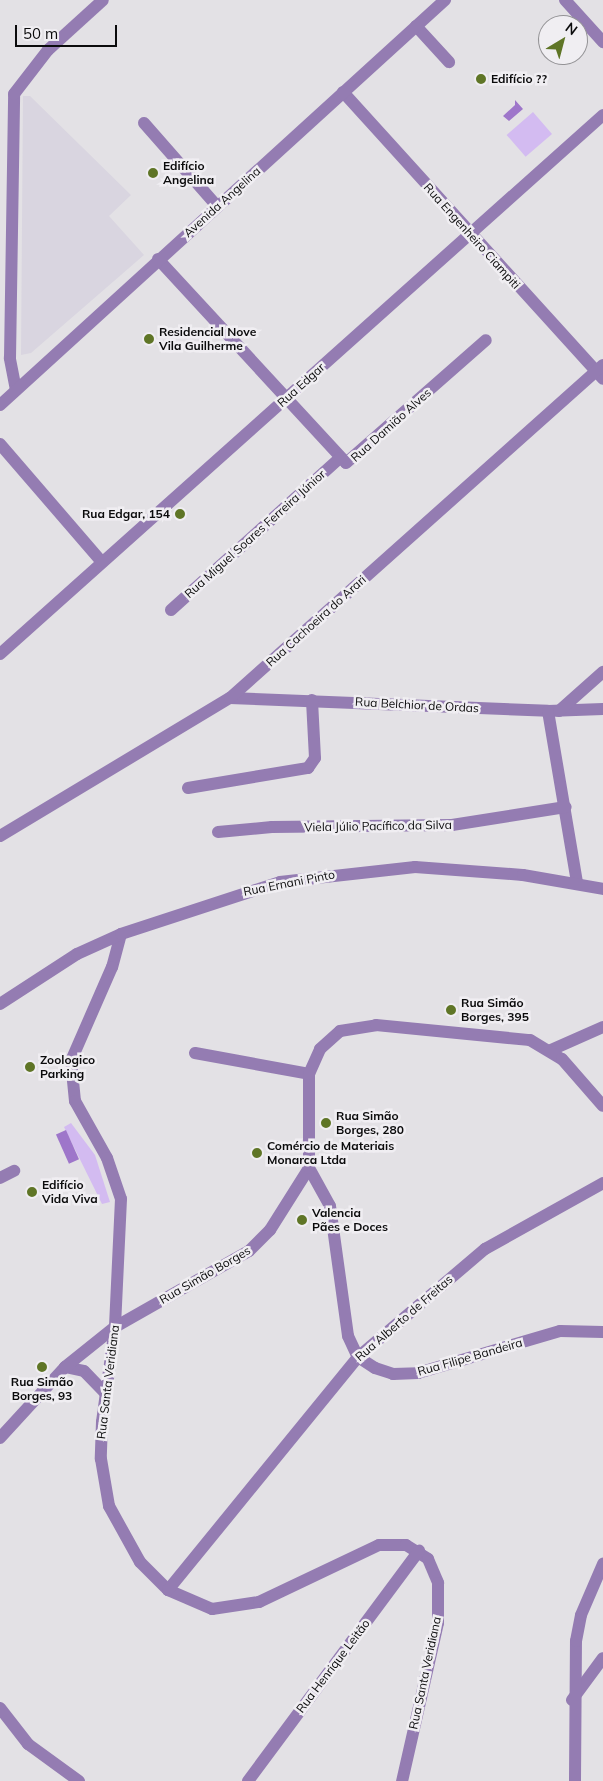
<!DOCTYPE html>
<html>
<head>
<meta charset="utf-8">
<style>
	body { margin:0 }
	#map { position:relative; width:603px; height:1781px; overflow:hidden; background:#e3e1e5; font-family:Mulish,sans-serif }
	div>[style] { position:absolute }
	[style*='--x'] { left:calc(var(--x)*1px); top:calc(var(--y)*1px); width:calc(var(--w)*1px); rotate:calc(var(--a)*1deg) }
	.built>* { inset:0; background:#d9d5e0 }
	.green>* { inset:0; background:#d3bbf1; transform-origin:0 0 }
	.water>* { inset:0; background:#9e76ca; transform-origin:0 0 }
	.minor>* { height:12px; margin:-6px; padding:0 6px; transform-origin:6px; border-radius:6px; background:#947cb2 }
	.dots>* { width:14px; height:14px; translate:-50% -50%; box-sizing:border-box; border:2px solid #f0eef2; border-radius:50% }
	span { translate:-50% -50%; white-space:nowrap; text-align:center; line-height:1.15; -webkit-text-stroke:5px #f0eef2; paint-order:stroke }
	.poi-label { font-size:12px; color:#0b0b0c; font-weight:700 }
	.left { translate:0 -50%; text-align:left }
	.right { translate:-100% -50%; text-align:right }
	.street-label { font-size:12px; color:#0b0b0c }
	.north { position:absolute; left:538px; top:15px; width:50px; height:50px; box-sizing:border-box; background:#f0eef2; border:1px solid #949396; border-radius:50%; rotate:37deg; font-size:14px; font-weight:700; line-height:20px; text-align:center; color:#0b0b0c }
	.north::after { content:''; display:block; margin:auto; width:18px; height:22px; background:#5f7526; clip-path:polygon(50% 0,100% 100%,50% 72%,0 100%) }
	.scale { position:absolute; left:15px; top:25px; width:102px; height:22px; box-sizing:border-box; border:2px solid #0b0b0c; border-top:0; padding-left:6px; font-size:15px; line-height:18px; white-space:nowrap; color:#0b0b0c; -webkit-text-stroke:4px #f0eef2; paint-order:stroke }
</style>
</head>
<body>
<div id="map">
	<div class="built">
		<div style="clip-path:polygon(23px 96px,30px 96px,131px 195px,109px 216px,144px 255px,31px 353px,21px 355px)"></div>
	</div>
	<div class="green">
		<div style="left:533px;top:112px;width:29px;height:35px;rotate:49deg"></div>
		<div style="clip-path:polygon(71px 1123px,95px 1155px,110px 1202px,102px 1204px,64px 1127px)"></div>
	</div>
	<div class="water">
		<div style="clip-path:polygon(515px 100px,523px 109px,509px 121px,503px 116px,515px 105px)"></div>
		<div style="left:66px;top:1130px;width:32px;height:11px;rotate:66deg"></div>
	</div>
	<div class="minor">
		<div style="--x:565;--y:0;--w:57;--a:47.9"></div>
		<div style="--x:416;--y:26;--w:49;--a:47.5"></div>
		<div style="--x:343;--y:92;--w:387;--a:47.8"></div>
		<div style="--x:144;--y:123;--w:111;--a:48.7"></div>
		<div style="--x:158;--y:259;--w:277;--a:47.3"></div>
		<div style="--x:346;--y:463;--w:186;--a:-41.3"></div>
		<div style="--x:16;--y:390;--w:33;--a:-101"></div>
		<div style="--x:10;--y:358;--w:264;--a:-89.1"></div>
		<div style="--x:14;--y:94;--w:56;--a:-52.3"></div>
		<div style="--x:48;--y:50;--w:74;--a:-42.3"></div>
		<div style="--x:0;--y:405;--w:602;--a:-42.31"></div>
		<div style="--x:0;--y:444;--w:156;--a:49.2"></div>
		<div style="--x:171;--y:610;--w:227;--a:-42"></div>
		<div style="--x:0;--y:654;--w:809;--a:-41.79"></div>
		<div style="--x:230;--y:698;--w:318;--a:2.3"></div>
		<div style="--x:548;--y:711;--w:55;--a:-2.1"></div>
		<div style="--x:548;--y:711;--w:173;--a:80.4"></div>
		<div style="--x:559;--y:711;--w:59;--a:-41.6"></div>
		<div style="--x:188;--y:788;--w:122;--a:-9.5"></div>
		<div style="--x:308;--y:768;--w:12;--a:-55"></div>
		<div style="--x:315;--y:758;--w:58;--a:-93"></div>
		<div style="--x:218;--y:832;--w:54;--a:-5.3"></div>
		<div style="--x:272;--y:827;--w:180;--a:-0.6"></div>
		<div style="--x:452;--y:825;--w:115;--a:-9"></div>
		<div style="--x:0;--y:836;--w:268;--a:-31"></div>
		<div style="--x:230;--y:698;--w:500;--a:-41.76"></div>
		<div style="--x:121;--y:934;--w:34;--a:105"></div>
		<div style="--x:112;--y:967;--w:103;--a:113.6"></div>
		<div style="--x:71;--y:1061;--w:40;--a:84.3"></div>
		<div style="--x:75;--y:1101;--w:65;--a:60.7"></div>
		<div style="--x:107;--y:1158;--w:43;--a:71.1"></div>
		<div style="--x:121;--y:1199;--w:128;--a:92.7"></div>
		<div style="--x:115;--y:1327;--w:96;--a:97.8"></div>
		<div style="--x:102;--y:1422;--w:37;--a:92"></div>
		<div style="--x:101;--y:1459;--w:48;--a:80.3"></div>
		<div style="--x:109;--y:1506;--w:64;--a:61"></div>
		<div style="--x:140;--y:1562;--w:40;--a:45"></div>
		<div style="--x:168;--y:1590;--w:48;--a:23.4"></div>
		<div style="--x:212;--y:1609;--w:48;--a:-8.5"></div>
		<div style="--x:259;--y:1602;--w:133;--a:-25.4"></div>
		<div style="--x:379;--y:1545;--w:27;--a:0"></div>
		<div style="--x:406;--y:1545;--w:26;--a:32"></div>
		<div style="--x:428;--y:1559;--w:26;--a:67"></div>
		<div style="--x:438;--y:1583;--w:40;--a:90"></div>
		<div style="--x:438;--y:1623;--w:162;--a:102.8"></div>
		<div style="--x:0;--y:1004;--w:92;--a:-33"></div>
		<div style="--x:77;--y:954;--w:48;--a:-24.4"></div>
		<div style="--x:121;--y:934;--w:167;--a:-18.1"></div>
		<div style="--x:280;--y:882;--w:136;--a:-6.3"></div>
		<div style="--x:415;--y:867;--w:108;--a:4.2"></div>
		<div style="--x:523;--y:875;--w:81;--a:9.9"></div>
		<div style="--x:551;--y:1050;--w:57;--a:-23.9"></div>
		<div style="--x:195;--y:1053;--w:116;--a:10.4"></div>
		<div style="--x:309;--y:1168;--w:43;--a:61.1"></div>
		<div style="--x:330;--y:1206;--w:131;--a:82.1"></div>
		<div style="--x:348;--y:1336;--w:23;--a:65"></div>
		<div style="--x:358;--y:1357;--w:20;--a:33"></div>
		<div style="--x:375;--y:1368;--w:19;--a:18"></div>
		<div style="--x:393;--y:1374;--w:25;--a:-2"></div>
		<div style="--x:418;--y:1373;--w:148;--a:-16.5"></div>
		<div style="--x:560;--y:1331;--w:43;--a:1.3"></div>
		<div style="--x:0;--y:1178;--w:16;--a:-27"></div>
		<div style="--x:65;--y:1367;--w:19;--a:12"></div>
		<div style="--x:84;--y:1371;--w:29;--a:46"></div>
		<div style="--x:0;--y:1438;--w:96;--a:-47.5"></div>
		<div style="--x:65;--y:1367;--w:64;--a:-38.7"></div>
		<div style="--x:115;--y:1327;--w:154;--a:-29.6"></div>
		<div style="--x:249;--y:1251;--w:30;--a:-45"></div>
		<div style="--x:270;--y:1230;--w:73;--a:-57.8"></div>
		<div style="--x:309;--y:1168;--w:94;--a:-90"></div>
		<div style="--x:309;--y:1074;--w:27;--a:-66"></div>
		<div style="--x:320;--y:1049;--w:27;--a:-42"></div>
		<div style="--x:340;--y:1031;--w:36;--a:-9"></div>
		<div style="--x:376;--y:1025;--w:155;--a:5.6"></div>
		<div style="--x:530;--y:1040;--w:37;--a:31"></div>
		<div style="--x:562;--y:1059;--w:62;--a:48.9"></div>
		<div style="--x:168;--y:1590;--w:301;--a:-50.8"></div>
		<div style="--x:358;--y:1357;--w:167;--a:-40.4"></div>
		<div style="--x:485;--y:1249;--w:135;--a:-29.2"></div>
		<div style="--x:572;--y:1700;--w:52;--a:-53.6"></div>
		<div style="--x:0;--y:1708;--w:46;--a:52.1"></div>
		<div style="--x:28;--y:1744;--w:63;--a:36"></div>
		<div style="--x:248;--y:1781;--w:287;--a:-53.4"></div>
		<div style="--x:575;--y:1781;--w:140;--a:-89.6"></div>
		<div style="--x:576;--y:1641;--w:26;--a:-79"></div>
		<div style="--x:581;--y:1615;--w:56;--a:-66.7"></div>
	</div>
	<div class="dots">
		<div style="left:481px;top:79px;background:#5f7526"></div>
		<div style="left:153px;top:173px;background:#5f7526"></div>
		<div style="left:149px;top:339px;background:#5f7526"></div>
		<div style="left:180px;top:514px;background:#5f7526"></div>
		<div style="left:451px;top:1010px;background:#5f7526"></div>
		<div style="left:30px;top:1067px;background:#5f7526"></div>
		<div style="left:326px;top:1123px;background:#5f7526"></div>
		<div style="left:257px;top:1153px;background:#5f7526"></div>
		<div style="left:32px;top:1192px;background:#5f7526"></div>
		<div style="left:302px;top:1220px;background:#5f7526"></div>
		<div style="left:42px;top:1367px;background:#5f7526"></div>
	</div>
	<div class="poi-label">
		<span class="left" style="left:491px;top:79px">Edifício ??</span>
		<span class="left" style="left:163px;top:173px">Edifício<br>Angelina</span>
		<span class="left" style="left:159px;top:339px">Residencial Nove<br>Vila Guilherme</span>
		<span class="right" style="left:170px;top:514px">Rua Edgar, 154</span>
		<span class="left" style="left:461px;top:1010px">Rua Simão<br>Borges, 395</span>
		<span class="left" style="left:40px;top:1067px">Zoologico<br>Parking</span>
		<span class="left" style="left:336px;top:1123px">Rua Simão<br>Borges, 280</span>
		<span class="left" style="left:267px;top:1153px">Comércio de Materiais<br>Monarca Ltda</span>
		<span class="left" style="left:42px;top:1192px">Edifício<br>Vida Viva</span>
		<span class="left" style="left:312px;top:1220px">Valencia<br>Pães e Doces</span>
		<span style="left:42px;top:1389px">Rua Simão<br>Borges, 93</span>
	</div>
	<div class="street-label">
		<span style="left:222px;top:202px;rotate:-42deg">Avenida Angelina</span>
		<span style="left:472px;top:236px;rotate:48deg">Rua Engenheiro Ciampiti</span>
		<span style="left:301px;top:385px;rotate:-42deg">Rua Edgar</span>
		<span style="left:391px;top:425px;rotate:-42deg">Rua Damião Alves</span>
		<span style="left:255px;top:534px;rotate:-42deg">Rua Miguel Soares Ferreira Júnior</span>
		<span style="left:316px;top:621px;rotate:-42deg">Rua Cachoeira do Arari</span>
		<span style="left:417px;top:705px;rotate:3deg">Rua Belchior de Ordas</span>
		<span style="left:378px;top:826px;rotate:-1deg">Viela Júlio Pacífico da Silva</span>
		<span style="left:289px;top:883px;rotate:-11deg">Rua Ernani Pinto</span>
		<span style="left:205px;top:1275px;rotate:-30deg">Rua Simão Borges</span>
		<span style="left:404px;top:1318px;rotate:-41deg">Rua Alberto de Freitas</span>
		<span style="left:470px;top:1357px;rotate:-16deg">Rua Filipe Bandeira</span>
		<span style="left:108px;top:1382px;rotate:-83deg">Rua Santa Veridiana</span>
		<span style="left:333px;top:1666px;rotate:-53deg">Rua Henrique Leitão</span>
		<span style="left:425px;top:1673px;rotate:-78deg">Rua Santa Veridiana</span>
	</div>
	<div class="north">N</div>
	<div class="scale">50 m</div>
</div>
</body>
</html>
